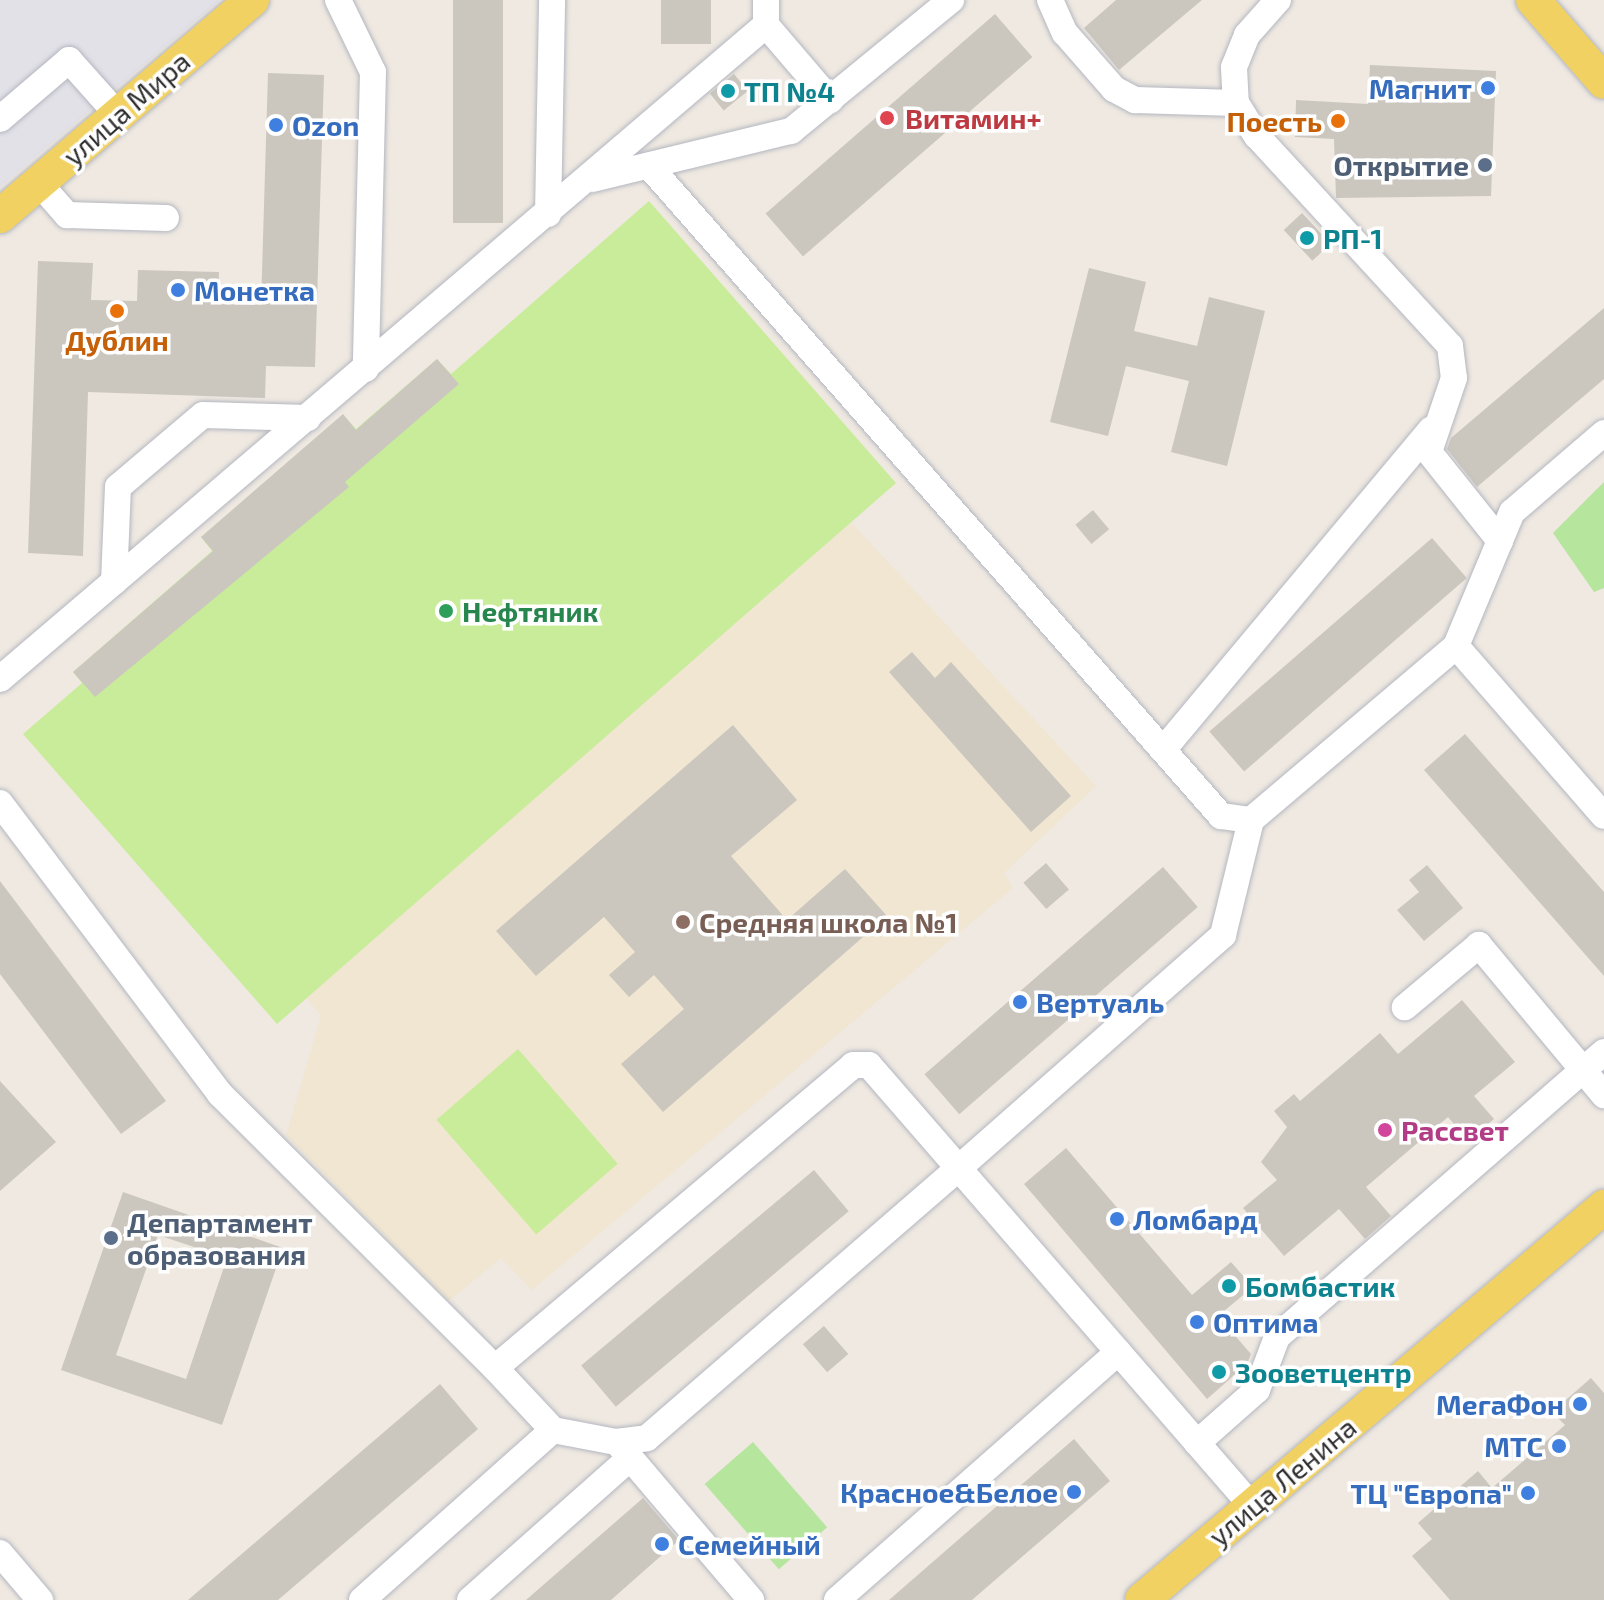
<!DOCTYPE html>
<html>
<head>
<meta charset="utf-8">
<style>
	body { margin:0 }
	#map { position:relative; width:1604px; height:1600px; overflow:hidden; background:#efe9e1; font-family:"Exo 2",sans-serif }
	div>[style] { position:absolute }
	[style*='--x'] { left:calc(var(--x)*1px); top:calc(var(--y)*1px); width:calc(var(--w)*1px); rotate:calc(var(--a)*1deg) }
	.industrial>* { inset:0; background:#e3e1e8 }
	.education>* { inset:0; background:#f0e6d1 }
	.green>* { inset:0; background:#b6e59e; transform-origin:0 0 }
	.pitch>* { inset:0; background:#c9ec9a; transform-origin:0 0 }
	.building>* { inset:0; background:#cbc7bf; transform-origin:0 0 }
	.roads { filter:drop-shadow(0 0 2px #b4b7c1) drop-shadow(0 0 2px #b4b7c1) }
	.minor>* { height:26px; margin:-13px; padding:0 13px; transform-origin:13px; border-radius:13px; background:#fff }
	.major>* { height:34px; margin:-17px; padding:0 17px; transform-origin:17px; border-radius:17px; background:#f2d163 }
	.dots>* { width:22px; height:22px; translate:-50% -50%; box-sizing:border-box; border:4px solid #fff; border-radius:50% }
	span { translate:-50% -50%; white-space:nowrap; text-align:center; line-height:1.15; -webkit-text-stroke:7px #fff; paint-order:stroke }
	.shop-label { font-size:28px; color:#366cbe; font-weight:700 }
	.right { translate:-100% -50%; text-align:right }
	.left { translate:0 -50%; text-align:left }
	.culture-label { font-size:28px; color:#0d838f; font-weight:700 }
	.street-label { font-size:28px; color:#2e2e2e }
	.health-label { font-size:28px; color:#be3a42; font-weight:700 }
	.food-label { font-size:28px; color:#c56008; font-weight:700 }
	.service-label { font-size:28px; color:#4e5e75; font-weight:700 }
	.leisure-label { font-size:28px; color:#27864d; font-weight:700 }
	.education-label { font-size:28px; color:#785e54; font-weight:700 }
	.hotel-label { font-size:28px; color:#b23c85; font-weight:700 }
</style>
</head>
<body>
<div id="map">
	<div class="industrial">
		<div style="clip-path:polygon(0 0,220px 0,0 187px)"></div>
	</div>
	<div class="education">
		<div style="clip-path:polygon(851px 522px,1096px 786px,1004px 873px,1013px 888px,532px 1290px,501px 1258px,449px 1301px,286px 1135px,321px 1016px,306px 998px)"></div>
	</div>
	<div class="green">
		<div style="clip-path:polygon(1604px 482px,1604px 588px,1594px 592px,1553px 533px)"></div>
		<div style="left:753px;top:1442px;width:113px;height:64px;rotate:49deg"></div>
	</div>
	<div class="pitch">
		<div style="clip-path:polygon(649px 201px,896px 483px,277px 1024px,23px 734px,82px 683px,73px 672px,212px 551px,201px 537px,343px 415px,356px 429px,437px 359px,451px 374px)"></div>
		<div style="left:518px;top:1049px;width:152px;height:108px;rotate:49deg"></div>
	</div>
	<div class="building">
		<div style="left:453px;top:0;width:50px;height:223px"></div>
		<div style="left:661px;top:0;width:50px;height:44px"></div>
		<div style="clip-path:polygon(1116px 0,1202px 0,1119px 70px,1084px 28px)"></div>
		<div style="left:995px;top:14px;width:57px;height:304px;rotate:49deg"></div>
		<div style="clip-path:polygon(1370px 65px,1496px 71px,1491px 196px,1336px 198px,1334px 139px,1295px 137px,1296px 100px,1368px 104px)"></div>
		<div style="clip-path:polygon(268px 73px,324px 75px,315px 367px,266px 366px,265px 398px,88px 392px,83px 556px,28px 553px,38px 261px,93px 263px,91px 300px,137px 301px,138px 270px,219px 272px,218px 304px,261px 305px)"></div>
		<div style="left:734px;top:74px;width:22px;height:31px;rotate:51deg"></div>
		<div style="left:1302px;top:213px;width:42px;height:25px;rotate:47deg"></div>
		<div style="clip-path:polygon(1089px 268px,1146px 282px,1134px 331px,1197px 346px,1209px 297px,1265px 311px,1227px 466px,1171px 452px,1189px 381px,1126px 366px,1108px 436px,1050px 422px)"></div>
		<div style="clip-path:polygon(1604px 308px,1604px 379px,1477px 487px,1447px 449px,1451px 438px)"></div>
		<div style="clip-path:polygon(437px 359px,459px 384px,345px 482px,349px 487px,95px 697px,73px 672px,213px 551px,201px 537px,343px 414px,356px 430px)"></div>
		<div style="left:1093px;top:510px;width:25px;height:23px;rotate:50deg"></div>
		<div style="left:1432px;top:538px;width:53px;height:295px;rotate:49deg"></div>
		<div style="clip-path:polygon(912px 652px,935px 678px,951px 662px,1071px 796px,1031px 832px,889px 672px)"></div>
		<div style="clip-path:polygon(733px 725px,797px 800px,731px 856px,787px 920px,845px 869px,887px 916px,663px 1112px,621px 1064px,684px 1009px,654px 975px,629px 997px,609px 975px,635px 952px,604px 917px,536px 976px,496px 931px)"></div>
		<div style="clip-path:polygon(1465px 734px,1604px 892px,1604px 976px,1424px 770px)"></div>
		<div style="left:1046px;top:863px;width:35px;height:30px;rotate:49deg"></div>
		<div style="clip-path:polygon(1427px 865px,1463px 908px,1424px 941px,1397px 910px,1419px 892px,1409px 880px)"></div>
		<div style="left:1163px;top:867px;width:53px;height:316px;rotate:49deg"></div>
		<div style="clip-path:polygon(0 881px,166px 1101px,121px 1134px,0 974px)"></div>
		<div style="clip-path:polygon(1462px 1000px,1515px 1062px,1474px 1096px,1494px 1119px,1468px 1141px,1448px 1117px,1366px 1187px,1391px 1216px,1365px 1239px,1339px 1209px,1284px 1256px,1243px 1208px,1277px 1180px,1261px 1162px,1287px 1127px,1274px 1111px,1294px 1094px,1300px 1101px,1380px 1033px,1398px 1054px)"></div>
		<div style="clip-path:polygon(0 1081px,56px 1142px,0 1191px)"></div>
		<div style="clip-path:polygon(1066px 1148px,1192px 1295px,1231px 1262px,1253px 1287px,1218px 1316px,1251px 1354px,1247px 1364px,1207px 1399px,1024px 1184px)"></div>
		<div style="left:814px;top:1170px;width:54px;height:304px;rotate:50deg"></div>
		<div style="clip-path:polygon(evenodd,123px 1192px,283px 1248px,222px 1425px,61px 1370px,123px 1192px,158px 1235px,227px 1258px,186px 1379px,116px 1355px,158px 1235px)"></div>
		<div style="left:824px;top:1326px;width:37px;height:28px;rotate:49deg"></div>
		<div style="clip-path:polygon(1591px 1378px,1604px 1393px,1604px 1600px,1450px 1600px,1412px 1556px,1432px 1539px,1418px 1523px,1478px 1471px,1492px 1488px,1565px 1425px,1552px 1412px)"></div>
		<div style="clip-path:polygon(440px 1384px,478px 1429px,278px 1600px,188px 1600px)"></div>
		<div style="clip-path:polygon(1074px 1439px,1110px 1481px,972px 1600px,889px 1600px)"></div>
		<div style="clip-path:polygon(643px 1498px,679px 1540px,611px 1600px,526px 1600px)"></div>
	</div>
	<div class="roads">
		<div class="minor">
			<div style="--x:338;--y:0;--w:80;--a:64.1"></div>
			<div style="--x:373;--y:72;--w:297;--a:91.4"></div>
			<div style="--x:1050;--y:0;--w:36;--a:66"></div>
			<div style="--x:1065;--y:33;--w:74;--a:48.8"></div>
			<div style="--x:1114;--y:89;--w:24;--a:28"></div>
			<div style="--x:1135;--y:100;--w:101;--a:1.7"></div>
			<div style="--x:1278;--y:0;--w:47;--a:131.5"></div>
			<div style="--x:1247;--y:35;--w:35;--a:112"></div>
			<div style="--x:1234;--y:68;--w:35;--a:87"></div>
			<div style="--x:1236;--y:103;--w:39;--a:58"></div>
			<div style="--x:1257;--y:136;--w:285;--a:47.4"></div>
			<div style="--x:1450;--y:346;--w:32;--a:83"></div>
			<div style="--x:1454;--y:378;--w:78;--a:108.7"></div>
			<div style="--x:1429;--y:452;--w:114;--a:51.4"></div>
			<div style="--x:766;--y:25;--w:99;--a:49.5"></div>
			<div style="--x:0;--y:119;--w:91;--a:-40.5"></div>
			<div style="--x:69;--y:60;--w:74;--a:48.3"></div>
			<div style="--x:649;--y:166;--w:866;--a:48.65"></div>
			<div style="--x:1221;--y:816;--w:30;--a:8"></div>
			<div style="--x:592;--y:179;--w:205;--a:-13.6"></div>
			<div style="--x:791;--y:131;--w:207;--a:-39.3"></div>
			<div style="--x:39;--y:183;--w:43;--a:48.8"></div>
			<div style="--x:67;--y:215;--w:99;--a:1.7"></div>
			<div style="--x:548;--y:214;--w:214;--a:-88.9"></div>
			<div style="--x:1604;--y:433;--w:121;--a:139.3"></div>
			<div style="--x:1512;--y:512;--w:145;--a:112.7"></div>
			<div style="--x:1456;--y:646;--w:225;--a:49"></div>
			<div style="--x:114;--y:582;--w:95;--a:-87.6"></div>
			<div style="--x:118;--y:487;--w:111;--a:-40.3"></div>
			<div style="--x:203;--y:415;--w:105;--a:1.6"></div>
			<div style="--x:0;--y:679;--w:1007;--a:-40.49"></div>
			<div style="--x:766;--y:25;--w:25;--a:-90"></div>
			<div style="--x:1163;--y:750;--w:418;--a:-50.1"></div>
			<div style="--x:0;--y:803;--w:365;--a:52.9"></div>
			<div style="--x:220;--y:1094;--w:388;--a:44.9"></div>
			<div style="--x:1604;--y:1052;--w:28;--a:139"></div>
			<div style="--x:1583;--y:1070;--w:33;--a:50"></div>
			<div style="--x:553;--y:1430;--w:64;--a:10.8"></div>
			<div style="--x:616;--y:1442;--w:31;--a:-7"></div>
			<div style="--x:647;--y:1438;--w:413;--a:-40.9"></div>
			<div style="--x:959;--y:1168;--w:352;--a:-41.4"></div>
			<div style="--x:1223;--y:935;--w:118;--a:-76.3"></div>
			<div style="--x:1251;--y:820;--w:269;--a:-40.3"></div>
			<div style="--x:1197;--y:1443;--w:80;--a:-41.5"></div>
			<div style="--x:1257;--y:1390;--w:57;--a:-69.3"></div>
			<div style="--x:1277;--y:1337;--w:406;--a:-41.1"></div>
			<div style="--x:1583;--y:1070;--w:163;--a:-129.8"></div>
			<div style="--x:1479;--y:945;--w:97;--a:140"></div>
			<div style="--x:621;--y:1447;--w:201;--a:49.6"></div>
			<div style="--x:0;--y:1553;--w:62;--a:49.6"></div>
			<div style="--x:362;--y:1600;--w:256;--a:-41.7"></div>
			<div style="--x:553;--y:1430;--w:85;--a:-133.1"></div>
			<div style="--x:495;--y:1368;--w:469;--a:-40.2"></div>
			<div style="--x:853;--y:1065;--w:16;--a:0"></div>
			<div style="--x:869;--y:1065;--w:584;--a:49.03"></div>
			<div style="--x:470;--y:1600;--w:214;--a:-41.6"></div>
			<div style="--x:837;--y:1600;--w:375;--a:-41.4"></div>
		</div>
		<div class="major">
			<div style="--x:1533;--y:0;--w:108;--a:49.1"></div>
			<div style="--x:0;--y:216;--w:332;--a:-40.6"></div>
			<div style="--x:1142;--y:1600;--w:607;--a:-40.39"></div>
		</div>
	</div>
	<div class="dots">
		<div style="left:1488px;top:88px;background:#3f7fe0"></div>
		<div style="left:728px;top:91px;background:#0f9aa8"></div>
		<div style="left:887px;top:118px;background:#e0444e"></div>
		<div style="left:1338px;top:121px;background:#e8710a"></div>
		<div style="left:276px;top:125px;background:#3f7fe0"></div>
		<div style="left:1485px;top:165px;background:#5c6f8a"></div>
		<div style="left:1307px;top:238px;background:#0f9aa8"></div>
		<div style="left:178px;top:290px;background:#3f7fe0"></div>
		<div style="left:117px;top:311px;background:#e8710a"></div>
		<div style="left:446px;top:611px;background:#2e9e5b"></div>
		<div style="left:683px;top:922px;background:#8d6e63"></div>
		<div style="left:1020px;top:1002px;background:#3f7fe0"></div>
		<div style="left:1385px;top:1130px;background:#d1479c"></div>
		<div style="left:1117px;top:1219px;background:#3f7fe0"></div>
		<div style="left:111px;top:1238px;background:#5c6f8a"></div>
		<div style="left:1229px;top:1286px;background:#0f9aa8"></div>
		<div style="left:1197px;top:1322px;background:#3f7fe0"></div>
		<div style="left:1219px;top:1372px;background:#0f9aa8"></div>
		<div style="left:1580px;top:1404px;background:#3f7fe0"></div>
		<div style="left:1559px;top:1446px;background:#3f7fe0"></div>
		<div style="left:1074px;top:1492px;background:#3f7fe0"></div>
		<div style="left:1528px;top:1493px;background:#3f7fe0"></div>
		<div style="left:662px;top:1544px;background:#3f7fe0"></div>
	</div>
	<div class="shop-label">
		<span class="right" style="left:1472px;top:88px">Магнит</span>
		<span class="left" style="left:292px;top:125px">Ozon</span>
		<span class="left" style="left:194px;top:290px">Монетка</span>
		<span class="left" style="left:1036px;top:1002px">Вертуаль</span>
		<span class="left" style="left:1133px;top:1219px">Ломбард</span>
		<span class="left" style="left:1213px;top:1322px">Оптима</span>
		<span class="right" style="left:1564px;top:1404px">МегаФон</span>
		<span class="right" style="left:1543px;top:1446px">МТС</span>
		<span class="right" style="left:1058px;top:1492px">Красное&amp;Белое</span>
		<span class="right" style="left:1512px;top:1493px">ТЦ "Европа"</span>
		<span class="left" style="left:678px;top:1544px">Семейный</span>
	</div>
	<div class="culture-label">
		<span class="left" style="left:744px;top:91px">ТП №4</span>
		<span class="left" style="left:1323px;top:238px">РП-1</span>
		<span class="left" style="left:1245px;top:1286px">Бомбастик</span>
		<span class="left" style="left:1235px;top:1372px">Зооветцентр</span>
	</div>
	<div class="street-label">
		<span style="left:126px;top:108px;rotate:-41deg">улица Мира</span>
		<span style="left:1282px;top:1481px;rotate:-40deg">улица Ленина</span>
	</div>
	<div class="health-label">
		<span class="left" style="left:905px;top:118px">Витамин+</span>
	</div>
	<div class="food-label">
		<span class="right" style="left:1322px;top:121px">Поесть</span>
		<span style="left:117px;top:340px">Дублин</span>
	</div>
	<div class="service-label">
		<span class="right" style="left:1469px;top:165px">Открытие</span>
		<span class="left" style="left:127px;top:1238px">Департамент<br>образования</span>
	</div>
	<div class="leisure-label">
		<span class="left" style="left:462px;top:611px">Нефтяник</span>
	</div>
	<div class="education-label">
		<span class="left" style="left:699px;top:922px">Средняя школа №1</span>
	</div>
	<div class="hotel-label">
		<span class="left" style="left:1401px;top:1130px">Рассвет</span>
	</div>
</div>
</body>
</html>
